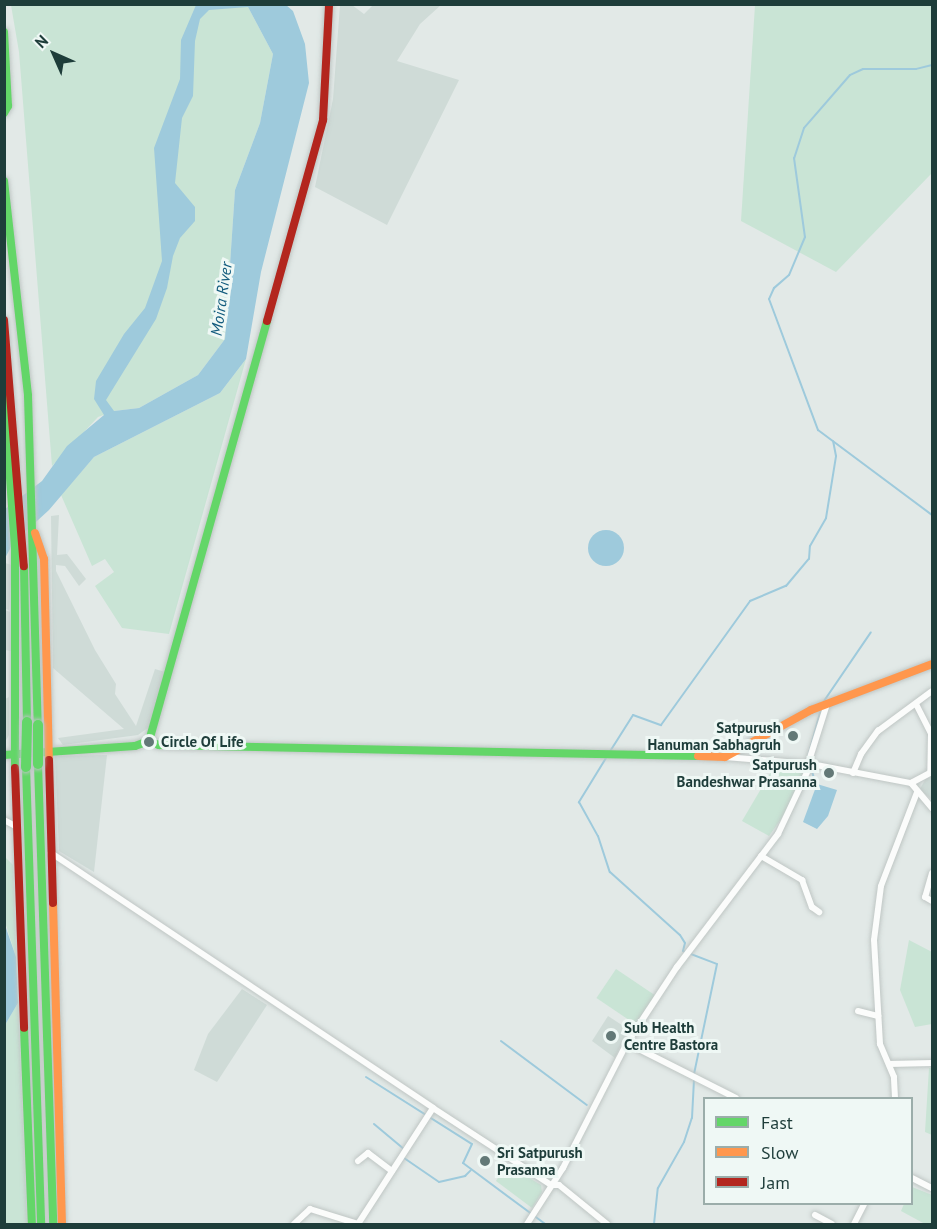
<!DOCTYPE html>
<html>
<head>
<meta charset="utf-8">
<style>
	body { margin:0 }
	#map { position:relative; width:937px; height:1229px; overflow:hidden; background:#e2e9e7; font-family:"PT Sans",sans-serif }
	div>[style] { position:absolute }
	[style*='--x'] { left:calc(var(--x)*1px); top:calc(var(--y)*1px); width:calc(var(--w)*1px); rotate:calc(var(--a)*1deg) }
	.built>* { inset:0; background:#cfdbd7 }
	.green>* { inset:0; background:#c9e4d5; transform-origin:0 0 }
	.water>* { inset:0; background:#9ecadc }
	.round { border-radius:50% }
	.stream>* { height:2px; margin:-1px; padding:0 1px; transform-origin:1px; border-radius:1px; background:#9ecadc }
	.roads { filter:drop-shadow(0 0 2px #bfc6c4) drop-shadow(0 0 2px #bfc6c4) }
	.street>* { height:6px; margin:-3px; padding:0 3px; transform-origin:3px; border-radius:3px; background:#fbfcfb }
	.fast>* { height:8px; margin:-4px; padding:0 4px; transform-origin:4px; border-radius:4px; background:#63d668 }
	.slow>* { height:8px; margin:-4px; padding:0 4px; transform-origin:4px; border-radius:4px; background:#ff974d }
	.jam>* { height:8px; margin:-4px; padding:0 4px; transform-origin:4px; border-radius:4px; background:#b3261e }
	.bridges { filter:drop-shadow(0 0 2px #bbc5c4) drop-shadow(0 0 2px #bbc5c4) }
	.fast-bridge>* { height:10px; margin:-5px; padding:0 5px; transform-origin:5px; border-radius:5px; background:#63d668 }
	.dots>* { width:16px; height:16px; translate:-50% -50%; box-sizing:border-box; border:3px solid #eff8f5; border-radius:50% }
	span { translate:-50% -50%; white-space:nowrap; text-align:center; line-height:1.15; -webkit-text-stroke:6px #eff8f5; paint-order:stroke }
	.poi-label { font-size:15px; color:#1e3d3a; font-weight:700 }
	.right { translate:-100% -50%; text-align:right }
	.left { translate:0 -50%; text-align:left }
	.water-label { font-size:16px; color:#135c7e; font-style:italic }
	.frame { position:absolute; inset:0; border:6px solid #1e3d3a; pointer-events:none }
	.legend { position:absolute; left:703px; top:1097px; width:210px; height:108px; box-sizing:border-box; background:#eff8f5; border:2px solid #9badaa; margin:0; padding:8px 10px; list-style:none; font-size:18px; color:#1e3d3a }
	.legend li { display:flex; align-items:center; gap:12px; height:30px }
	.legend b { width:30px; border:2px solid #9badaa }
	.north { position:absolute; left:24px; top:24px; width:60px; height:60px; -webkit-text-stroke:4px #eff8f5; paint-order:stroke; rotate:315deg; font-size:16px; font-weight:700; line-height:24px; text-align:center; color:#1e3d3a }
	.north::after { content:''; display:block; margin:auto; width:21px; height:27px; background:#1e3d3a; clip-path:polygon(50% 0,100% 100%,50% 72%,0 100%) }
</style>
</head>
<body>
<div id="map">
	<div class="built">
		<div style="clip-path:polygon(340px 5px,352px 5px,364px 14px,373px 5px,441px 5px,420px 24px,397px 61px,459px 80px,387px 225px,315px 187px,333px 99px)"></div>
		<div style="clip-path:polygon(59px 515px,57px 555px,67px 554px,86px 579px,79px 586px,65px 566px,56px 565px,56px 571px,95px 650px,116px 684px,115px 694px,136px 726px,155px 669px,165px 672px,149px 727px,138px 735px,63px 745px,58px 738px,124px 729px,53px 668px,51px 516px)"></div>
		<div style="clip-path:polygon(5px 563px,12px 565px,9px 610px,5px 609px)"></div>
		<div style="clip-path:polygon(5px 610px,10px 612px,11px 651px,5px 650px)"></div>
		<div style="clip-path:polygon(9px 697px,9px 735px,5px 742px,5px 699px)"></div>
		<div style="clip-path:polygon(107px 755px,94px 872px,59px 851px,55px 756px)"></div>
		<div style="clip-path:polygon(932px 777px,932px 800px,920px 789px,926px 778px)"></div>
		<div style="clip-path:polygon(242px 989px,267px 1005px,217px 1082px,194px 1070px,208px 1034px)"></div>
		<div style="clip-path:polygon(608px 1016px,628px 1029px,615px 1058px,592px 1041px)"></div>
	</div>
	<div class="green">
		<div style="clip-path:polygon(11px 5px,247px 5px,273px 54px,260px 123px,235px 190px,225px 339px,198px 375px,139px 408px,114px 411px,98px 417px,52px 466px,19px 52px)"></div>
		<div style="clip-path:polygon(755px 5px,932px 5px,932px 173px,836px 272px,741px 221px)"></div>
		<div style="clip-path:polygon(246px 359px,169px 634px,122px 628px,95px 586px,114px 572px,105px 559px,92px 566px,61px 495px,94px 457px,220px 393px)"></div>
		<div style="clip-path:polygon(775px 765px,804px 772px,786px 812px,769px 836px,742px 821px)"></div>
		<div style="clip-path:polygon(4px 856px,13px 865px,16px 957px,5px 922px)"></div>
		<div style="clip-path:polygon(909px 940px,932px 952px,932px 1024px,915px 1027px,900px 990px)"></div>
		<div style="left:616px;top:969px;width:47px;height:35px;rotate:34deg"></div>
		<div style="clip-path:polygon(18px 1003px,27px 1224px,5px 1224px,5px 1025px)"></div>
		<div style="clip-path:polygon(929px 1068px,932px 1068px,932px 1135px,925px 1132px)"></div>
		<div style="clip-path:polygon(506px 1164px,541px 1185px,542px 1192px,532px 1208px,496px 1181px)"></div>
		<div style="clip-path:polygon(912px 1187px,932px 1195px,932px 1224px,925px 1224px,901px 1211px,904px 1204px,912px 1204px)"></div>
	</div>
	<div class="water">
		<div style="clip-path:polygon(evenodd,196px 5px,286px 5px,293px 11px,305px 44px,309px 83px,261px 272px,246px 359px,220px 393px,94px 457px,49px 510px,14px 542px,5px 558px,5px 509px,42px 481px,67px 446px,104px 415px,94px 399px,96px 381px,124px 334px,145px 308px,162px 261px,154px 148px,180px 79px,181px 40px,196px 5px,248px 7px,273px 54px,260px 123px,235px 190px,225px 339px,198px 375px,139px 408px,114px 411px,106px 400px,156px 319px,167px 288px,173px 256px,180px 238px,195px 221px,195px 207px,175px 183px,182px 118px,193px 96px,195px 41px,200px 19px,209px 10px,248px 7px)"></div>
		<div class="round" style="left:588px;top:530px;width:36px;height:36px"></div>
		<div style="clip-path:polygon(817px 784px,837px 790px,828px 816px,817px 829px,803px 822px)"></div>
		<div style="clip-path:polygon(4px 922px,16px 957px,18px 1003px,5px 1025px)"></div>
	</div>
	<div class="stream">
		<div style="--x:932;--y:65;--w:16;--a:166"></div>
		<div style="--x:916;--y:69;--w:53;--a:180"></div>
		<div style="--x:863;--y:69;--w:14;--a:155"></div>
		<div style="--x:850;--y:75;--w:70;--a:131"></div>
		<div style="--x:804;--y:128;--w:32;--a:108"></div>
		<div style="--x:794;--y:158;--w:80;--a:82.1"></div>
		<div style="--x:805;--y:237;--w:41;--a:112.8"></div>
		<div style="--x:789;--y:275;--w:20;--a:139"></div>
		<div style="--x:774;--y:288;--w:12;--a:114"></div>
		<div style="--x:769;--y:299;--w:140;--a:69.5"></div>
		<div style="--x:818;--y:430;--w:142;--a:36.7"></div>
		<div style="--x:824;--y:701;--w:83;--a:-55.7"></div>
		<div style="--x:609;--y:753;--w:45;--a:-57.7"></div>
		<div style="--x:633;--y:715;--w:30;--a:20"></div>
		<div style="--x:661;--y:725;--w:153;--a:-54.3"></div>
		<div style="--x:750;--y:601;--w:39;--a:-23"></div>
		<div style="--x:786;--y:586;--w:35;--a:-50"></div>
		<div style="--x:809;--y:559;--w:13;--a:-86"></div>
		<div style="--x:810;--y:546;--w:32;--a:-60"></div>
		<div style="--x:826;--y:518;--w:63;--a:-80.8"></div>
		<div style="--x:836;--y:456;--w:15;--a:-101"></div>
		<div style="--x:606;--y:758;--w:52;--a:121.5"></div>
		<div style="--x:579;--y:802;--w:39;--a:61"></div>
		<div style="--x:598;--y:836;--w:38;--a:72"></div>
		<div style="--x:610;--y:872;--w:94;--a:42"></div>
		<div style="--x:680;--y:935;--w:9;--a:58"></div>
		<div style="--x:685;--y:943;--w:8;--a:104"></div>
		<div style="--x:683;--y:951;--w:36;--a:21"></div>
		<div style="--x:717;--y:964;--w:112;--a:101.8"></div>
		<div style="--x:807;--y:760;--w:53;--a:-74.6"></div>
		<div style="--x:811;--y:768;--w:15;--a:74"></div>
		<div style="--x:501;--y:1041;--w:107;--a:36.7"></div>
		<div style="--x:366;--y:1077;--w:125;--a:32.3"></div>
		<div style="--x:472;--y:1144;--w:21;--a:115"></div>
		<div style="--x:463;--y:1163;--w:102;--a:36.6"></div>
		<div style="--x:374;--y:1124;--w:39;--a:40"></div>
		<div style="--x:404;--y:1158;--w:42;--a:34.4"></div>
		<div style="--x:439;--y:1182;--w:27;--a:-13"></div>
		<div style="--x:465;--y:1176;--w:8;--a:-45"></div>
		<div style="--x:654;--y:1224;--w:36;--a:-84"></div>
		<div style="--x:658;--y:1188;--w:53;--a:-60.5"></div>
		<div style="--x:684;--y:1142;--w:25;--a:-72"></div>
		<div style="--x:692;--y:1118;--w:38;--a:-87"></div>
	</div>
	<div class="roads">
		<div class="street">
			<div style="--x:916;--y:704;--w:34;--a:63"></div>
			<div style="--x:931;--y:734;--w:39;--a:91"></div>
			<div style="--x:725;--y:757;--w:86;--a:4.7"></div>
			<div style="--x:811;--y:764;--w:102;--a:10.8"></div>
			<div style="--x:911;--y:783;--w:24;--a:-28"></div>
			<div style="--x:808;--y:764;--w:63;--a:-72.4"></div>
			<div style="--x:853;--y:773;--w:21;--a:-67"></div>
			<div style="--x:861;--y:754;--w:29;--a:-54"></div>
			<div style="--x:878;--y:731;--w:67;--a:-36.5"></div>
			<div style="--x:911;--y:783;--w:33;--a:50"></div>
			<div style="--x:4;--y:820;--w:15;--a:28"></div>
			<div style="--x:51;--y:853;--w:459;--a:33.7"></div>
			<div style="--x:433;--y:1108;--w:141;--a:33.1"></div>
			<div style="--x:551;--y:1185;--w:8;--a:0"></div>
			<div style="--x:559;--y:1185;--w:62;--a:39.1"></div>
			<div style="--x:761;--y:856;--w:48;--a:30.3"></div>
			<div style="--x:802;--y:880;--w:29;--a:70"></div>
			<div style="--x:812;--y:907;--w:9;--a:36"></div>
			<div style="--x:932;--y:873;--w:25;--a:106"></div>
			<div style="--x:925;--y:897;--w:8;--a:30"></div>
			<div style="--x:858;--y:1011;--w:21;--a:14"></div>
			<div style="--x:627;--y:1043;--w:122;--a:26.8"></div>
			<div style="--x:889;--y:1064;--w:43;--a:-1.3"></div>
			<div style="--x:895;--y:1098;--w:21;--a:-93"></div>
			<div style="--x:894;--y:1077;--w:36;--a:-113"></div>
			<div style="--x:880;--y:1044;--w:104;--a:-93.3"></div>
			<div style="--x:874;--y:940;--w:54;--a:-82.6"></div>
			<div style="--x:881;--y:886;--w:101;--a:-69"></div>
			<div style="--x:358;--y:1161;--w:13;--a:-39"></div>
			<div style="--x:368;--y:1153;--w:30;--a:37"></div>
			<div style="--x:912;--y:1178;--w:22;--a:27"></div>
			<div style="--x:815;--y:1215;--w:19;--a:28"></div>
			<div style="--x:294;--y:1224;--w:22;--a:-43"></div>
			<div style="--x:310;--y:1209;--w:50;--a:17.4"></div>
			<div style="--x:358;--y:1224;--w:138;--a:-57.1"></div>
			<div style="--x:527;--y:1224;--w:67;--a:-57.3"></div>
			<div style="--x:563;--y:1168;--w:140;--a:-62.9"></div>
			<div style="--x:627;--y:1043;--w:91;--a:-56.7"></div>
			<div style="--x:677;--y:967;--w:167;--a:-52.8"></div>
			<div style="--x:778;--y:834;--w:77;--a:-64.8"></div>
			<div style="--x:854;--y:1224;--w:22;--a:-63"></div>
		</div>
		<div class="fast">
			<div style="--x:4;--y:32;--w:74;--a:86.9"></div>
			<div style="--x:8;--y:106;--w:8;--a:120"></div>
			<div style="--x:4;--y:181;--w:216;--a:83.6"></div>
			<div style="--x:28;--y:396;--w:329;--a:88.3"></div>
			<div style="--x:4;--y:394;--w:155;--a:85.9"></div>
			<div style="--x:15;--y:549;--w:219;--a:90"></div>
			<div style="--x:24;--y:566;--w:156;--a:88.9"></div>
			<div style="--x:149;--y:741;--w:11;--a:22"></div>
			<div style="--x:159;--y:745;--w:539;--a:1.17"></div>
			<div style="--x:4;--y:755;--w:131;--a:-3.9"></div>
			<div style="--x:135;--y:746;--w:15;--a:-20"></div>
			<div style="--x:149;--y:741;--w:436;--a:-74.3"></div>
			<div style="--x:38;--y:764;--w:460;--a:88.1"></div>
			<div style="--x:26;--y:767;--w:457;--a:88.1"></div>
			<div style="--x:24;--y:1028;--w:196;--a:87.7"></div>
		</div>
		<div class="slow">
			<div style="--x:35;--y:533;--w:28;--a:71"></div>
			<div style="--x:44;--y:559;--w:201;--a:88.6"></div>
			<div style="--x:698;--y:756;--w:27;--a:2"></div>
			<div style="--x:725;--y:757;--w:98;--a:-28.7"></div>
			<div style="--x:811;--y:710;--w:129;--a:-20.8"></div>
			<div style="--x:53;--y:903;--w:321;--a:88.4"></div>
		</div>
		<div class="jam">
			<div style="--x:4;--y:320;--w:247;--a:85.4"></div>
			<div style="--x:267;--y:321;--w:209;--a:-74.4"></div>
			<div style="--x:323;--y:120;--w:116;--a:-87"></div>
			<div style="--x:49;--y:760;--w:143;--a:88.4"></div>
			<div style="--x:15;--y:768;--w:260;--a:88"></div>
		</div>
	</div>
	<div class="bridges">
		<div class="fast-bridge">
			<div style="--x:38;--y:725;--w:39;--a:90"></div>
			<div style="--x:26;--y:767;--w:45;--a:-88.7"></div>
		</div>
	</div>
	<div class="dots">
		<div style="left:793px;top:736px;background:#637977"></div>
		<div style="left:149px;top:742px;background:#637977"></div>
		<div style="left:829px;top:773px;background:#637977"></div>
		<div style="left:611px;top:1036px;background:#637977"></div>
		<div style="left:485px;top:1161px;background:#637977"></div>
	</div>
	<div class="poi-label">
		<span class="right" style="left:781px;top:736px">Satpurush<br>Hanuman Sabhagruh</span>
		<span class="left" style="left:161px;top:742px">Circle Of Life</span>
		<span class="right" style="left:817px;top:773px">Satpurush<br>Bandeshwar Prasanna</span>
		<span class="left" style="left:624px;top:1036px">Sub Health<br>Centre Bastora</span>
		<span class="left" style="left:497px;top:1161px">Sri Satpurush<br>Prasanna</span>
	</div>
	<div class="water-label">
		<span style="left:221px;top:299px;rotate:-82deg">Moira River</span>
	</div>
	<div class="frame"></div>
	<ul class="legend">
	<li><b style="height:8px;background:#63d668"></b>Fast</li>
	<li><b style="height:8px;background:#ff974d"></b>Slow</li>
	<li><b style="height:8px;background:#b3261e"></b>Jam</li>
	</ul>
	<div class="north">N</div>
</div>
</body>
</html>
